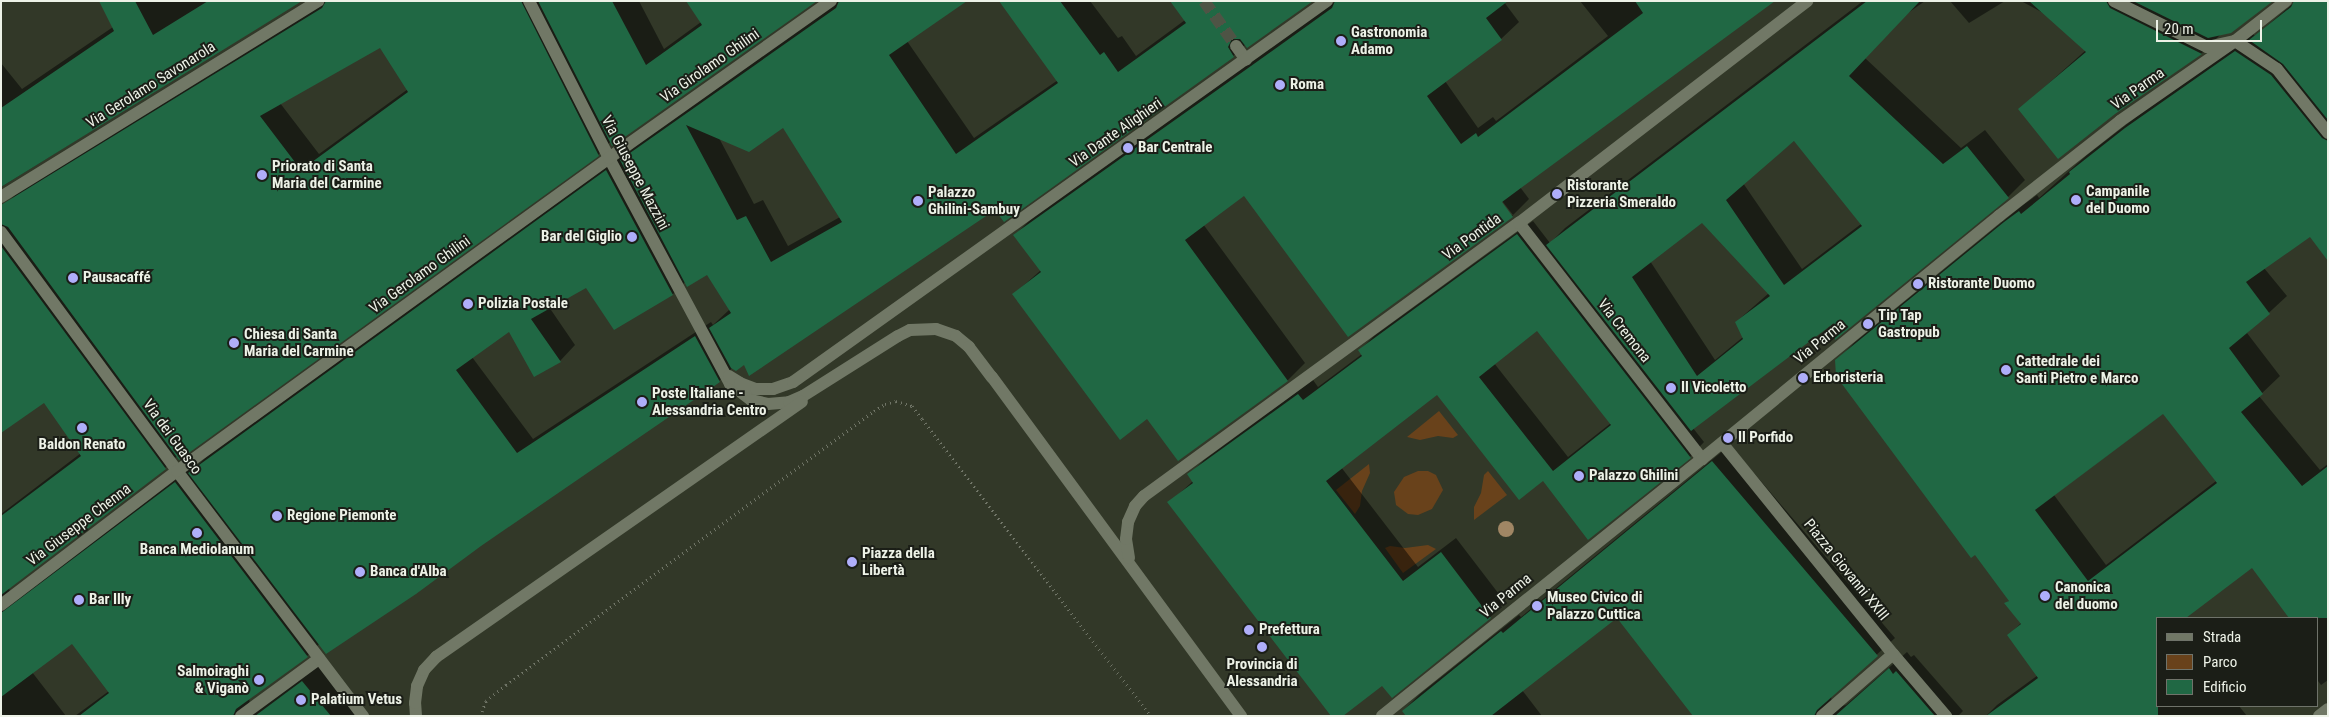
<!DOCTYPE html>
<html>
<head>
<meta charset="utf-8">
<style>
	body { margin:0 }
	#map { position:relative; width:2329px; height:717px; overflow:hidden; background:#323828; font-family:"Roboto Condensed",sans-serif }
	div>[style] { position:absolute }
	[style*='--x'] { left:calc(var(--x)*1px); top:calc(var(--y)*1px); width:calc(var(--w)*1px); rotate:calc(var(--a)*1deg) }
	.green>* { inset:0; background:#69421b }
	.shadow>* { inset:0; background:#0007 }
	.building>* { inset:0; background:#206844 }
	.pedestrian-tunnel>* { height:12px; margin-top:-6px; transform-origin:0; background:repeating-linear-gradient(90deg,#4e5445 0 12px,transparent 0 18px) }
	.path>* { height:3px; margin-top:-1.5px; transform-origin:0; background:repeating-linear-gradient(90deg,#717668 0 1px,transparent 0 5px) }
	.pedestrian>* { height:12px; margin:-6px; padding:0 6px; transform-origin:6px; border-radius:6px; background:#717866 }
	.minor>* { height:12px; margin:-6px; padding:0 6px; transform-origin:6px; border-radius:6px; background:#717866 }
	.trees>* { width:16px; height:16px; margin:-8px; border-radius:50%; background:#a08664 }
	.dots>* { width:14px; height:14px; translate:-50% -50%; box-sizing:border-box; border:2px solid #1b1e17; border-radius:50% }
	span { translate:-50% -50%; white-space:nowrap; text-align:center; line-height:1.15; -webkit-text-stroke:4px #1b1e17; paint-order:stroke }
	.poi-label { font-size:15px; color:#edf2e7; font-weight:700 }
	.left { translate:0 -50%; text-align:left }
	.right { translate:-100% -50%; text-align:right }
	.street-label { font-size:15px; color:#edf2e7 }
	.frame { position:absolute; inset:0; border:2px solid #edf2e7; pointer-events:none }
	.legend { position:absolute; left:2156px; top:617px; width:162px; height:90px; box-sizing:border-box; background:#1b1e17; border:1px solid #6f736a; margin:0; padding:6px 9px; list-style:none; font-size:15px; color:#edf2e7 }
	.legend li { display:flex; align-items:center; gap:10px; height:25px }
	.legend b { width:25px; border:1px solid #6f736a }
	.scale { position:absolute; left:2156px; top:20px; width:106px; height:22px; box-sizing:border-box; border:2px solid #edf2e7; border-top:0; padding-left:6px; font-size:15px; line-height:18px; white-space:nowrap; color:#edf2e7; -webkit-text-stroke:4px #1b1e17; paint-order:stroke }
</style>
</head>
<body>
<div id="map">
	<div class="green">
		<div style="clip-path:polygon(1439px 411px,1458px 435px,1453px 438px,1438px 436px,1420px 440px,1407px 437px)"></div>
		<div style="clip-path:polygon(1369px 464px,1370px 473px,1362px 491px,1360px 506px,1355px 514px,1336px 490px)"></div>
		<div style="clip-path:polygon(1418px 471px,1428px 471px,1436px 475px,1443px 490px,1432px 509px,1418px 515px,1408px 514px,1396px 505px,1394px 492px,1404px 477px)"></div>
		<div style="clip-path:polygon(1488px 471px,1507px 495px,1474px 520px,1474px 507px,1481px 493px,1484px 475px)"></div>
		<div style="clip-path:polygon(1428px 545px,1436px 549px,1403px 573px,1385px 548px,1390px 546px,1405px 548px)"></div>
	</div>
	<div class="shadow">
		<div style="clip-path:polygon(100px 1px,300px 1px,1px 187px,1px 63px,22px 89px,113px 27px)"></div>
		<div style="clip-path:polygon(evenodd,324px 1px,639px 1px,664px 49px,701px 22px,814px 1px,611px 141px,598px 155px,177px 456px,165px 468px,9px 587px,10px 593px,192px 467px,194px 469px,205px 458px,622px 156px,623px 158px,638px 143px,839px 1px,907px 41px,974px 138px,1058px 80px,1001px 1px,1090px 1px,1118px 38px,1122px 36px,1136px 56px,1185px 20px,1311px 1px,1246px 44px,1233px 56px,995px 208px,744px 363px,732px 368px,719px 381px,320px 643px,307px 656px,249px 698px,250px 704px,319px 666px,360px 716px,75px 716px,109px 691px,72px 642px,32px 672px,66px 716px,1px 716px,1px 514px,81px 453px,45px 401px,1px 431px,1px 225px,10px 219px,5px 205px,22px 188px,324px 1px,380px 46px,408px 89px,319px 154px,280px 103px,380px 46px,324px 1px,783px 127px,840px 217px,788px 246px,763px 200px,754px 204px,719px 138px,783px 127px,324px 1px,708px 273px,730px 309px,713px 325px,711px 322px,533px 439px,472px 357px,510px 330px,560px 361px,575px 345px,549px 307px,587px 286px,673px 294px,686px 281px,708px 273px)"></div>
		<div style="clip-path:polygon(evenodd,1336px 1px,1504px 2px,1519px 22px,1501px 39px,1445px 81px,1478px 128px,1493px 117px,1496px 121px,1608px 36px,1580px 1px,1773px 1px,1520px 187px,1529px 199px,1512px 216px,1244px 194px,1203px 224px,1305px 363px,1288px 380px,1178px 460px,1147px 417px,1014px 294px,1041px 270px,1015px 235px,1032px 218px,1336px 1px,1499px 197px,1513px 215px,1510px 215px,1497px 198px,1499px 197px)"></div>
		<div style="clip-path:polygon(evenodd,1863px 1px,1925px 1px,1908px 13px,1865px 58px,1961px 148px,1985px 130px,2025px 180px,2008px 197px,1835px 321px,1693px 428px,1704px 442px,1690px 457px,1544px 480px,1437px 394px,1341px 467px,1418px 567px,1456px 538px,1505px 602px,1490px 617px,1392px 696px,1382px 684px,1169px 503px,1193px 481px,1189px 475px,1204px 460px,1313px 380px,1318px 387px,1362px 354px,1360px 350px,1374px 336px,1533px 221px,1550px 243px,1565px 228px,1863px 1px,1795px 140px,1861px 224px,1802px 269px,1743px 183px,1795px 140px,1863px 1px,1702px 221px,1769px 293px,1736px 322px,1743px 337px,1715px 360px,1650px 261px,1702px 221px,1863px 1px,1537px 329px,1611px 423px,1568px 457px,1494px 363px,1537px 329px)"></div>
		<div style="clip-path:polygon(1950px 1px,2005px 1px,1969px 23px)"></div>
		<div style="clip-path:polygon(2021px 1px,2270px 1px,2220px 35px,2202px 53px,2115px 113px,2020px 109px,2086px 50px,2047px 15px)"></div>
		<div style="clip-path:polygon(evenodd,2328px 1px,2328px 259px,2310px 235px,2264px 268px,2287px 296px,2247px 333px,2280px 376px,2259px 396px,2320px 470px,2328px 464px,2328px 680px,2321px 685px,2318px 681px,2318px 618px,2291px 618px,2252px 567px,2184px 618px,2158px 618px,2158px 706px,2239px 706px,2247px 716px,1986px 716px,1997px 705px,2038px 675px,2009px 635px,2021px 623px,2006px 604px,2010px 600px,1837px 361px,1854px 343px,2023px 205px,2037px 195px,2039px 198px,2087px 155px,2144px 111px,2253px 34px,2255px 36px,2295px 2px,2328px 1px,2163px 413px,2216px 481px,2106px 565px,2054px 495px,2163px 413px)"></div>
		<div style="clip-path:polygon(1730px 445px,1895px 638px,1831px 696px,1832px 704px,1838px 707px,1846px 705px,1907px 652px,1911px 657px,1914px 655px,1963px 711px,1958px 716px,1694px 716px,1617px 616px,1522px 690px,1542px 716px,1407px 716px,1403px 711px,1420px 694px,1519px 615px,1521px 617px)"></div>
	</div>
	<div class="building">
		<div style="clip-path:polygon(99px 1px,135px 1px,153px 35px,208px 1px,302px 1px,1px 187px,1px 108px,114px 31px)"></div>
		<div style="clip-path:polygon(evenodd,326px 1px,521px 1px,599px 156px,179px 460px,8px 227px,1px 224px,1px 205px,322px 8px,326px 1px,380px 48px,408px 92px,301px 170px,260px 116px,380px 48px)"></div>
		<div style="clip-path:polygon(538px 1px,612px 1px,646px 65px,702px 25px,686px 1px,817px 1px,612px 146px)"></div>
		<div style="clip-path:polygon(evenodd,839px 1px,967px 1px,889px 55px,956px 154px,1058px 83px,999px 1px,1060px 1px,1100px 55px,1104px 52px,1118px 72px,1186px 23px,1170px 1px,1313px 1px,1247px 48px,1240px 39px,1232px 39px,1228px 47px,1234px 57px,1004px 222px,995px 210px,749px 376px,744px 365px,736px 371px,731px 368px,709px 328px,731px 313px,707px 275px,687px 287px,620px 160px,836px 8px,839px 1px,686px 125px,749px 152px,783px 128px,842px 222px,771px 262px,746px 216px,737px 220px,686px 125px)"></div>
		<div style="clip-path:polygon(1335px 1px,1508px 1px,1486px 18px,1502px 40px,1427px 96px,1461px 144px,1476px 133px,1478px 137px,1643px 13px,1635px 1px,1775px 1px,1502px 202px,1513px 217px,1348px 337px,1244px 196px,1185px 240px,1288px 381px,1178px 461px,1147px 419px,1120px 440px,1012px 294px,1041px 272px,1013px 235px,1251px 66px,1332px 8px)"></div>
		<div style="clip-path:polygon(evenodd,1867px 1px,1920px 1px,1849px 76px,1943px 164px,1967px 146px,2009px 198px,1835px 340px,1834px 323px,1691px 431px,1546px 245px,1867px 1px,1794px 141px,1862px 226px,1784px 285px,1726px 200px,1794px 141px,1867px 1px,1702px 223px,1770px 296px,1735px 322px,1743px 339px,1697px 376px,1632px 277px,1702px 223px)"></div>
		<div style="clip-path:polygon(2029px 1px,2106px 1px,2110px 8px,2202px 54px,2115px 114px,2058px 159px,2018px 109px,2086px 52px)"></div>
		<div style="clip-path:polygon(2133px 1px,2273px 1px,2231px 33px,2208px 38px)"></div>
		<div style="clip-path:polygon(2294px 1px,2328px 1px,2328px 120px,2283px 64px,2249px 40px,2291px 7px)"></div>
		<div style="clip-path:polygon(evenodd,2235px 51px,2271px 75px,2322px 138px,2328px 141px,2328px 261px,2310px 237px,2246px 282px,2270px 314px,2229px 348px,2263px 394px,2241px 412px,2302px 486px,2328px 466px,2328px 618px,2289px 618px,2252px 568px,2186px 618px,2158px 618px,2158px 716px,1986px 716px,2038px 678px,2007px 635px,2021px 624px,2004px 603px,2009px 601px,1975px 555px,1971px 558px,1836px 376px,1835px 360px,2004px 222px,2019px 211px,2021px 214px,2070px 174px,2069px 172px,2125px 128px,2235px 51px,2163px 414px,2217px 483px,2088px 581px,2035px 510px,2163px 414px)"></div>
		<div style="clip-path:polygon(606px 170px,673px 295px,614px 330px,586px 288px,531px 319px,561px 362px,534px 377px,509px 332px,456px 370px,517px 453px,695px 336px,720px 382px,481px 546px,416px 594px,326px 654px,188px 473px)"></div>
		<div style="clip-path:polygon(evenodd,1517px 234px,1691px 458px,1588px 540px,1543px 481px,1519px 500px,1437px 395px,1326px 481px,1403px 581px,1441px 552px,1491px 618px,1392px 698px,1382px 686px,1343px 716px,1331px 716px,1167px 502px,1193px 483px,1187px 474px,1298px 394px,1303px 400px,1362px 356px,1358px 350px,1517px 234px,1537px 331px,1611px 425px,1553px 471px,1479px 377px,1537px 331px)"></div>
		<div style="clip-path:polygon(1px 246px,166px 469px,1px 595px,1px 516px,81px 456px,44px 403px,1px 433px)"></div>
		<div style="clip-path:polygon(1712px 461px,1878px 656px,1817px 710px,1814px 716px,1693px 716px,1617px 618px,1491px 716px,1406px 716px,1402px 711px,1501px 631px,1503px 633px)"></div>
		<div style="clip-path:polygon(175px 482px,308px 657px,236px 709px,233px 716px,79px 716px,109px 693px,72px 644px,1px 697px,1px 613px)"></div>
		<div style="clip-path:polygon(1889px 668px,1893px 674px,1896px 671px,1935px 716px,1835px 716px)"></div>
		<div style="clip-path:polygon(302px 681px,331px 716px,255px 716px)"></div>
	</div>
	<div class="pedestrian-tunnel">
		<div style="--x:1204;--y:1;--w:55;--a:54.6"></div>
	</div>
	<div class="path">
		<div style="--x:480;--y:716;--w:16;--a:-68"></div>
		<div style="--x:486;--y:701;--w:26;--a:-39"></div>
		<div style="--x:506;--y:685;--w:459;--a:-36.7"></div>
		<div style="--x:874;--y:411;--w:13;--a:-32"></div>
		<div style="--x:885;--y:404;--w:11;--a:-15"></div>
		<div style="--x:896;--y:401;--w:17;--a:17"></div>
		<div style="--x:912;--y:406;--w:16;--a:52"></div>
		<div style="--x:922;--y:419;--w:375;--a:52.4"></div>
	</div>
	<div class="pedestrian">
		<div style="--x:1236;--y:46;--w:17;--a:54"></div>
		<div style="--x:1519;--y:223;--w:299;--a:52.2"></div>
		<div style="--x:1722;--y:443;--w:272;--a:51"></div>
		<div style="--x:1893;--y:654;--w:82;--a:49.5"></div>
		<div style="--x:241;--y:716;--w:97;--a:-36.2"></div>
		<div style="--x:1822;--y:716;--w:94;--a:-41.1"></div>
	</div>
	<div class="minor">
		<div style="--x:529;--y:1;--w:176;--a:63"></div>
		<div style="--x:609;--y:158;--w:256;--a:61.8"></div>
		<div style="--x:730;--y:384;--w:26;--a:37"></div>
		<div style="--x:751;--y:400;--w:17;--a:13"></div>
		<div style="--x:768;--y:404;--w:21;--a:-5"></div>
		<div style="--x:789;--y:402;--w:15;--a:-23"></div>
		<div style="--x:803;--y:396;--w:112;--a:-32.3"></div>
		<div style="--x:898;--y:336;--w:13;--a:-27"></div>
		<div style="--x:910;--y:330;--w:26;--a:-2"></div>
		<div style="--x:936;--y:329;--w:21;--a:19"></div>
		<div style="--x:956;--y:336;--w:17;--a:40"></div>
		<div style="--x:969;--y:347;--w:38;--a:53"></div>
		<div style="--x:992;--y:377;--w:421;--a:53.7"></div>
		<div style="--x:2114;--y:1;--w:104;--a:26.3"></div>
		<div style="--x:2207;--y:47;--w:29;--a:-12"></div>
		<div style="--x:2235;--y:41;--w:50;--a:33.7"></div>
		<div style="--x:2277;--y:69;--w:82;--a:51.4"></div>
		<div style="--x:1;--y:197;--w:373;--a:-31.7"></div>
		<div style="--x:1;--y:232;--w:297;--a:53.6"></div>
		<div style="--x:177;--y:471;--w:308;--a:52.8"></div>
		<div style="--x:729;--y:376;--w:13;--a:32"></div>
		<div style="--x:740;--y:383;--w:17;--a:21"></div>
		<div style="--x:756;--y:389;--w:17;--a:0"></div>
		<div style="--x:773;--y:389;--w:21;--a:-19"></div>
		<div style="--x:793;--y:382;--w:656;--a:-35.51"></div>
		<div style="--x:1129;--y:558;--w:19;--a:-99"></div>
		<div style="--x:1126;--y:539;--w:17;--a:-83"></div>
		<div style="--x:1128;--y:522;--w:17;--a:-66"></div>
		<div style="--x:1135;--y:506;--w:13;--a:-48"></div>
		<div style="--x:1144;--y:496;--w:464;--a:-36.1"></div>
		<div style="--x:1519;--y:223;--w:364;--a:-37.6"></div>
		<div style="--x:1;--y:605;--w:221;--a:-37.3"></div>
		<div style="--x:177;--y:471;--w:533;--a:-35.92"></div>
		<div style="--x:609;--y:158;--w:272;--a:-35.3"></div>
		<div style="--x:416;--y:716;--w:13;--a:-94"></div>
		<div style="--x:415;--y:703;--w:17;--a:-83"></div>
		<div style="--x:417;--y:686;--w:17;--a:-66"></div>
		<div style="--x:424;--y:670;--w:18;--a:-47"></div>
		<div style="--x:436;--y:657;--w:446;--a:-34.9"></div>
		<div style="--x:1382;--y:716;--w:410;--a:-38.8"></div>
		<div style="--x:1702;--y:459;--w:384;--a:-39.3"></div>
		<div style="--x:1999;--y:216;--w:154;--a:-38.1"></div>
		<div style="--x:2120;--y:121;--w:140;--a:-34.8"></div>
		<div style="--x:2235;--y:41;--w:65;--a:-38.1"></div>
		<div style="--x:2319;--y:716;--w:11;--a:-38"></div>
	</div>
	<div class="trees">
		<div style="left:1506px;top:529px"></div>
	</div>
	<div class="dots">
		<div style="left:1341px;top:41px;background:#afaefa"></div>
		<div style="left:1280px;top:85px;background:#afaefa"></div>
		<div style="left:1128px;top:148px;background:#afaefa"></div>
		<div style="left:262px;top:175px;background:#afaefa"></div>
		<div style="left:1557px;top:194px;background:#afaefa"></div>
		<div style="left:2076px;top:200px;background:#afaefa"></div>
		<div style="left:918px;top:201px;background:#afaefa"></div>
		<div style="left:632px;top:237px;background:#afaefa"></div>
		<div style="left:73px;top:278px;background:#afaefa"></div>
		<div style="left:1918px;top:284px;background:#afaefa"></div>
		<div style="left:468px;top:304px;background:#afaefa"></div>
		<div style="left:1868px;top:324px;background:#afaefa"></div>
		<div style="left:234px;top:343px;background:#afaefa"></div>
		<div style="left:2006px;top:370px;background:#afaefa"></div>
		<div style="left:1803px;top:378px;background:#afaefa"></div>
		<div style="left:1671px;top:388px;background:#afaefa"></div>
		<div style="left:642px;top:402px;background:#afaefa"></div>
		<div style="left:82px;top:428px;background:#afaefa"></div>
		<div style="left:1728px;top:438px;background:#afaefa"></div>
		<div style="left:1579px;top:476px;background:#afaefa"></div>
		<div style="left:277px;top:516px;background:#afaefa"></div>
		<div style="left:197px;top:533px;background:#afaefa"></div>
		<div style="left:852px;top:562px;background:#afaefa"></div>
		<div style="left:360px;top:572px;background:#afaefa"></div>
		<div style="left:2045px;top:596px;background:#afaefa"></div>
		<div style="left:79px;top:600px;background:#afaefa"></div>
		<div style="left:1537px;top:606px;background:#afaefa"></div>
		<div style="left:1249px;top:630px;background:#afaefa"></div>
		<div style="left:1262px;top:647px;background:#afaefa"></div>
		<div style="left:259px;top:680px;background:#afaefa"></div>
		<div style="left:301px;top:700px;background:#afaefa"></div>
	</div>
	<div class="poi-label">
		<span class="left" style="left:1351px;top:41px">Gastronomia<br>Adamo</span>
		<span class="left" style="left:1290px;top:85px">Roma</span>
		<span class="left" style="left:1138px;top:148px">Bar Centrale</span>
		<span class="left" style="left:272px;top:175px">Priorato di Santa<br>Maria del Carmine</span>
		<span class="left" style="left:1567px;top:194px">Ristorante<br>Pizzeria Smeraldo</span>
		<span class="left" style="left:2086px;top:200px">Campanile<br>del Duomo</span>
		<span class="left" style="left:928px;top:201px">Palazzo<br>Ghilini-Sambuy</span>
		<span class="right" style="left:622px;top:237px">Bar del Giglio</span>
		<span class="left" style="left:83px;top:278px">Pausacaffé</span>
		<span class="left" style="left:1928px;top:284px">Ristorante Duomo</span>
		<span class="left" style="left:478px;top:304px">Polizia Postale</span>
		<span class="left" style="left:1878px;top:324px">Tip Tap<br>Gastropub</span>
		<span class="left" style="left:244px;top:343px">Chiesa di Santa<br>Maria del Carmine</span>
		<span class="left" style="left:2016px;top:370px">Cattedrale dei<br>Santi Pietro e Marco</span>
		<span class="left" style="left:1813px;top:378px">Erboristeria</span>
		<span class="left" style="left:1681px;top:388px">Il Vicoletto</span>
		<span class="left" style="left:652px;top:402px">Poste Italiane -<br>Alessandria Centro</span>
		<span class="left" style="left:1738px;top:438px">Il Porfido</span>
		<span style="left:82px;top:445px">Baldon Renato</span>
		<span class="left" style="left:1589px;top:476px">Palazzo Ghilini</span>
		<span class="left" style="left:287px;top:516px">Regione Piemonte</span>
		<span style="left:197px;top:550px">Banca Mediolanum</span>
		<span class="left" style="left:862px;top:562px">Piazza della<br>Libertà</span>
		<span class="left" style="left:370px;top:572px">Banca d'Alba</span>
		<span class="left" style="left:2055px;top:596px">Canonica<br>del duomo</span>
		<span class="left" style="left:1547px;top:606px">Museo Civico di<br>Palazzo Cuttica</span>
		<span class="left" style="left:89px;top:600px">Bar Illy</span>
		<span class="left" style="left:1259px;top:630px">Prefettura</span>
		<span style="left:1262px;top:673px">Provincia di<br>Alessandria</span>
		<span class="right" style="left:249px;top:680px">Salmoiraghi<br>&amp; Viganò</span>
		<span class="left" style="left:311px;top:700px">Palatium Vetus</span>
	</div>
	<div class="street-label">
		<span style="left:710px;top:66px;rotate:-35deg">Via Girolamo Ghilini</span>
		<span style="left:151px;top:85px;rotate:-32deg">Via Gerolamo Savonarola</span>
		<span style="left:2138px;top:89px;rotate:-35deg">Via Parma</span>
		<span style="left:1116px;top:133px;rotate:-35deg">Via Dante Alighieri</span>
		<span style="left:635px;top:173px;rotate:62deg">Via Giuseppe Mazzini</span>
		<span style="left:1472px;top:237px;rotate:-36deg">Via Pontida</span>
		<span style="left:420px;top:275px;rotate:-36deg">Via Gerolamo Ghilini</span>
		<span style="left:1624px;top:331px;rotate:52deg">Via Cremona</span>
		<span style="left:1820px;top:342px;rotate:-39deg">Via Parma</span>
		<span style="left:172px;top:437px;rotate:54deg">Via dei Guasco</span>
		<span style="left:79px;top:525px;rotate:-37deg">Via Giuseppe Chenna</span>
		<span style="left:1846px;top:570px;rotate:51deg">Piazza Giovanni XXIII</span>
		<span style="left:1506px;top:596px;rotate:-39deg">Via Parma</span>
	</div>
	<div class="frame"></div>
	<ul class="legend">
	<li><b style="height:6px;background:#717866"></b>Strada</li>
	<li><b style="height:14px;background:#69421b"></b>Parco</li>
	<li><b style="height:14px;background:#206844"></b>Edificio</li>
	</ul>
	<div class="scale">20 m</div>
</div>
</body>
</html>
